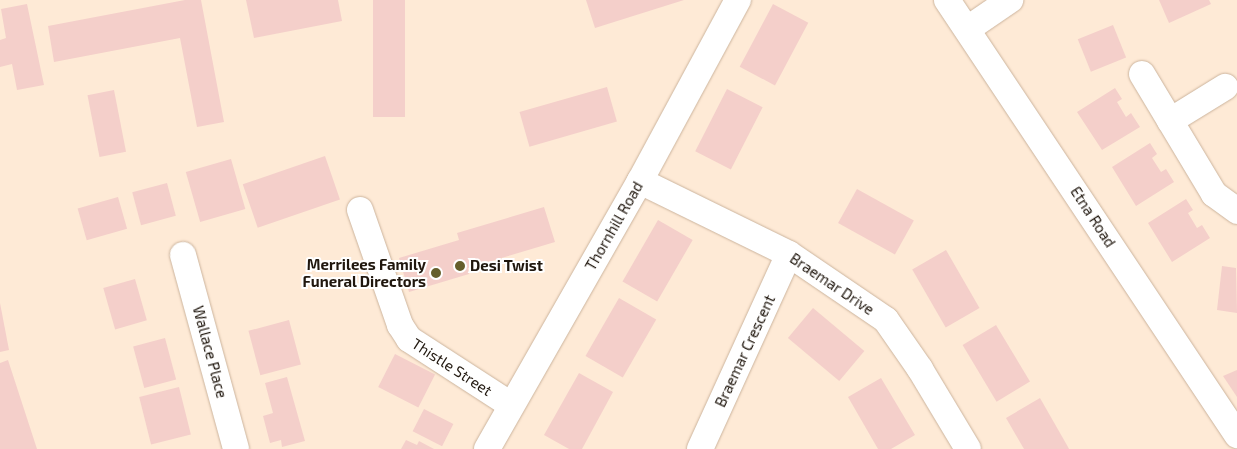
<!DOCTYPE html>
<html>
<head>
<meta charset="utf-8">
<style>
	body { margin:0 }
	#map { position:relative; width:1237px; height:449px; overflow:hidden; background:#feead6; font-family:"Exo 2",sans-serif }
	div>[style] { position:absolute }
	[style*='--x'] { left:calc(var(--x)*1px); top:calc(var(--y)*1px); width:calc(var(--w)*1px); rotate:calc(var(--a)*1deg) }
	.building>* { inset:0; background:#f4cfca; transform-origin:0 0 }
	.roads { filter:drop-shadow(0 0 1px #ccb49d) drop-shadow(0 0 1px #ccb49d) }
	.minor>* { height:26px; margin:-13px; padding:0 13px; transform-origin:13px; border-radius:13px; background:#fff }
	.dots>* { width:14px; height:14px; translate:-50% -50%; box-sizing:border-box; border:2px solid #fff; border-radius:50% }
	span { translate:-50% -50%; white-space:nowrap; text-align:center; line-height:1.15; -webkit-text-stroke:4px #fff; paint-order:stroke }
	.street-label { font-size:15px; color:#20170e }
	.poi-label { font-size:15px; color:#20170e; font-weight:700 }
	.right { translate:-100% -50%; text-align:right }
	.left { translate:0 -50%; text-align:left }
</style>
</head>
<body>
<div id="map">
	<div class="building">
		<div style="clip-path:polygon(185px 0,201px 0,224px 122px,197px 127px,180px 38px,54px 62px,48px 26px)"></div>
		<div style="clip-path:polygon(246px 0,338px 0,342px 21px,254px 38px)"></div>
		<div style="left:373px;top:0;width:32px;height:117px"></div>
		<div style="clip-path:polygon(586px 0,684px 0,595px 28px)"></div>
		<div style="clip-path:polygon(1159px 0,1209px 0,1211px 4px,1169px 23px)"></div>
		<div style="clip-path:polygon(27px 4px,44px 85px,17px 90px,12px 64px,0 67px,0 40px,6px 38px,1px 9px)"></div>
		<div style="left:773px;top:4px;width:40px;height:71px;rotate:28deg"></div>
		<div style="left:1113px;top:25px;width:35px;height:38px;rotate:68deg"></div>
		<div style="left:607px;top:87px;width:36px;height:91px;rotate:74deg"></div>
		<div style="clip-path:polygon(1115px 88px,1122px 99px,1117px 102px,1126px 117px,1131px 113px,1140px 127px,1102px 150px,1077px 112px)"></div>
		<div style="left:727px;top:89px;width:40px;height:70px;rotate:27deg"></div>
		<div style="left:114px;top:90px;width:63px;height:27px;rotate:79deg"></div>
		<div style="clip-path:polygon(1150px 143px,1157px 154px,1152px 158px,1161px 172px,1166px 169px,1174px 182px,1136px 206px,1112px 167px)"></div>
		<div style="left:325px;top:156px;width:46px;height:87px;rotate:71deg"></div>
		<div style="left:231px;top:159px;width:52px;height:47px;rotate:74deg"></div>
		<div style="left:167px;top:183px;width:34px;height:36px;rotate:75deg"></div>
		<div style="left:857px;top:189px;width:65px;height:39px;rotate:29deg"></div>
		<div style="left:118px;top:197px;width:33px;height:42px;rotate:74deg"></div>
		<div style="clip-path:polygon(1186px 199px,1193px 210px,1188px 213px,1197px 228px,1202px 225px,1210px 238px,1172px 262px,1148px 223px)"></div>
		<div style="clip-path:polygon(544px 207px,555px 242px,468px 268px,469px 274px,409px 292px,399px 258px,459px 240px,457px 233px)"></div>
		<div style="left:658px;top:220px;width:40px;height:71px;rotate:30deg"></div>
		<div style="left:946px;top:250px;width:67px;height:39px;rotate:60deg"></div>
		<div style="clip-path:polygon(1222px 266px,1236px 268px,1237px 313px,1217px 310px)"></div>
		<div style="left:135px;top:279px;width:43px;height:33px;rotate:74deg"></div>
		<div style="left:619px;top:298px;width:43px;height:67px;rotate:30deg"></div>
		<div style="clip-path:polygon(0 303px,9px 350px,0 352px)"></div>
		<div style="left:813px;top:308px;width:67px;height:39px;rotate:40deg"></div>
		<div style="left:289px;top:320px;width:46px;height:42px;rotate:75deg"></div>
		<div style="left:996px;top:325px;width:66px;height:39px;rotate:59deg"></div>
		<div style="left:165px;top:338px;width:43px;height:33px;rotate:75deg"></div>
		<div style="left:395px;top:354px;width:45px;height:37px;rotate:27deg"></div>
		<div style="clip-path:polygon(8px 360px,37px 449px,0 449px,0 363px)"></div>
		<div style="clip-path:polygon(1237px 370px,1237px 397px,1223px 376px)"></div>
		<div style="clip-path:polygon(579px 373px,613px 392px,582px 449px,569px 449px,544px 435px)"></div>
		<div style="clip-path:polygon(287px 377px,305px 441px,282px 447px,281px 440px,270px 443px,263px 416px,273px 413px,265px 383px)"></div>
		<div style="clip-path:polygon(881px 378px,915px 435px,891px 449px,878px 449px,848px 397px)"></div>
		<div style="left:179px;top:387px;width:49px;height:41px;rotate:76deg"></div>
		<div style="clip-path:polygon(1040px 398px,1068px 447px,1069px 449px,1024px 449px,1006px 418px)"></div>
		<div style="left:424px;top:409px;width:33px;height:25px;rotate:27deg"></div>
		<div style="clip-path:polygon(406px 440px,417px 445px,419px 441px,434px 449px,401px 449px)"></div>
	</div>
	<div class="roads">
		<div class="minor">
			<div style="--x:947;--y:0;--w:523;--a:56.31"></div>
			<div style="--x:969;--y:28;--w:50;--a:-34.3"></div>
			<div style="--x:1142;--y:74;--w:140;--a:59"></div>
			<div style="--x:1214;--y:194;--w:29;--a:36"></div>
			<div style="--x:1170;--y:121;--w:65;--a:-31.7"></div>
			<div style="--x:640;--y:181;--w:166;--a:26.1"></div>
			<div style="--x:789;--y:254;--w:117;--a:34.2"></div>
			<div style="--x:886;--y:320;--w:60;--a:55.2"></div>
			<div style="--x:920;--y:369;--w:93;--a:59"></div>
			<div style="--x:360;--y:210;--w:122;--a:70.8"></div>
			<div style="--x:400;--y:325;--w:17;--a:57"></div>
			<div style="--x:409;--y:339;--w:121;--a:32.9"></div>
			<div style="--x:183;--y:255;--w:201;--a:74.7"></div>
			<div style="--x:487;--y:449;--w:309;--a:-60.3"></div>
			<div style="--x:640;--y:181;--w:206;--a:-61.6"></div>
			<div style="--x:700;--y:449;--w:214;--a:-65.5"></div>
		</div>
	</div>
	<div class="dots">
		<div style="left:460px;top:266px;background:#655e2b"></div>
		<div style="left:436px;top:273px;background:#655e2b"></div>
	</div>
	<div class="street-label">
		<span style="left:1093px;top:217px;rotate:57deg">Etna Road</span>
		<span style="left:614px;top:226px;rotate:-60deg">Thornhill Road</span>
		<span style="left:832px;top:284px;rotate:34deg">Braemar Drive</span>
		<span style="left:745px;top:351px;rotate:-65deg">Braemar Crescent</span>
		<span style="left:210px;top:352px;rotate:75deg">Wallace Place</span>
		<span style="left:452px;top:367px;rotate:33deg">Thistle Street</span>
	</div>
	<div class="poi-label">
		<span class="right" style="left:426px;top:273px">Merrilees Family<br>Funeral Directors</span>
		<span class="left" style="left:470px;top:266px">Desi Twist</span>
	</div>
</div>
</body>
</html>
